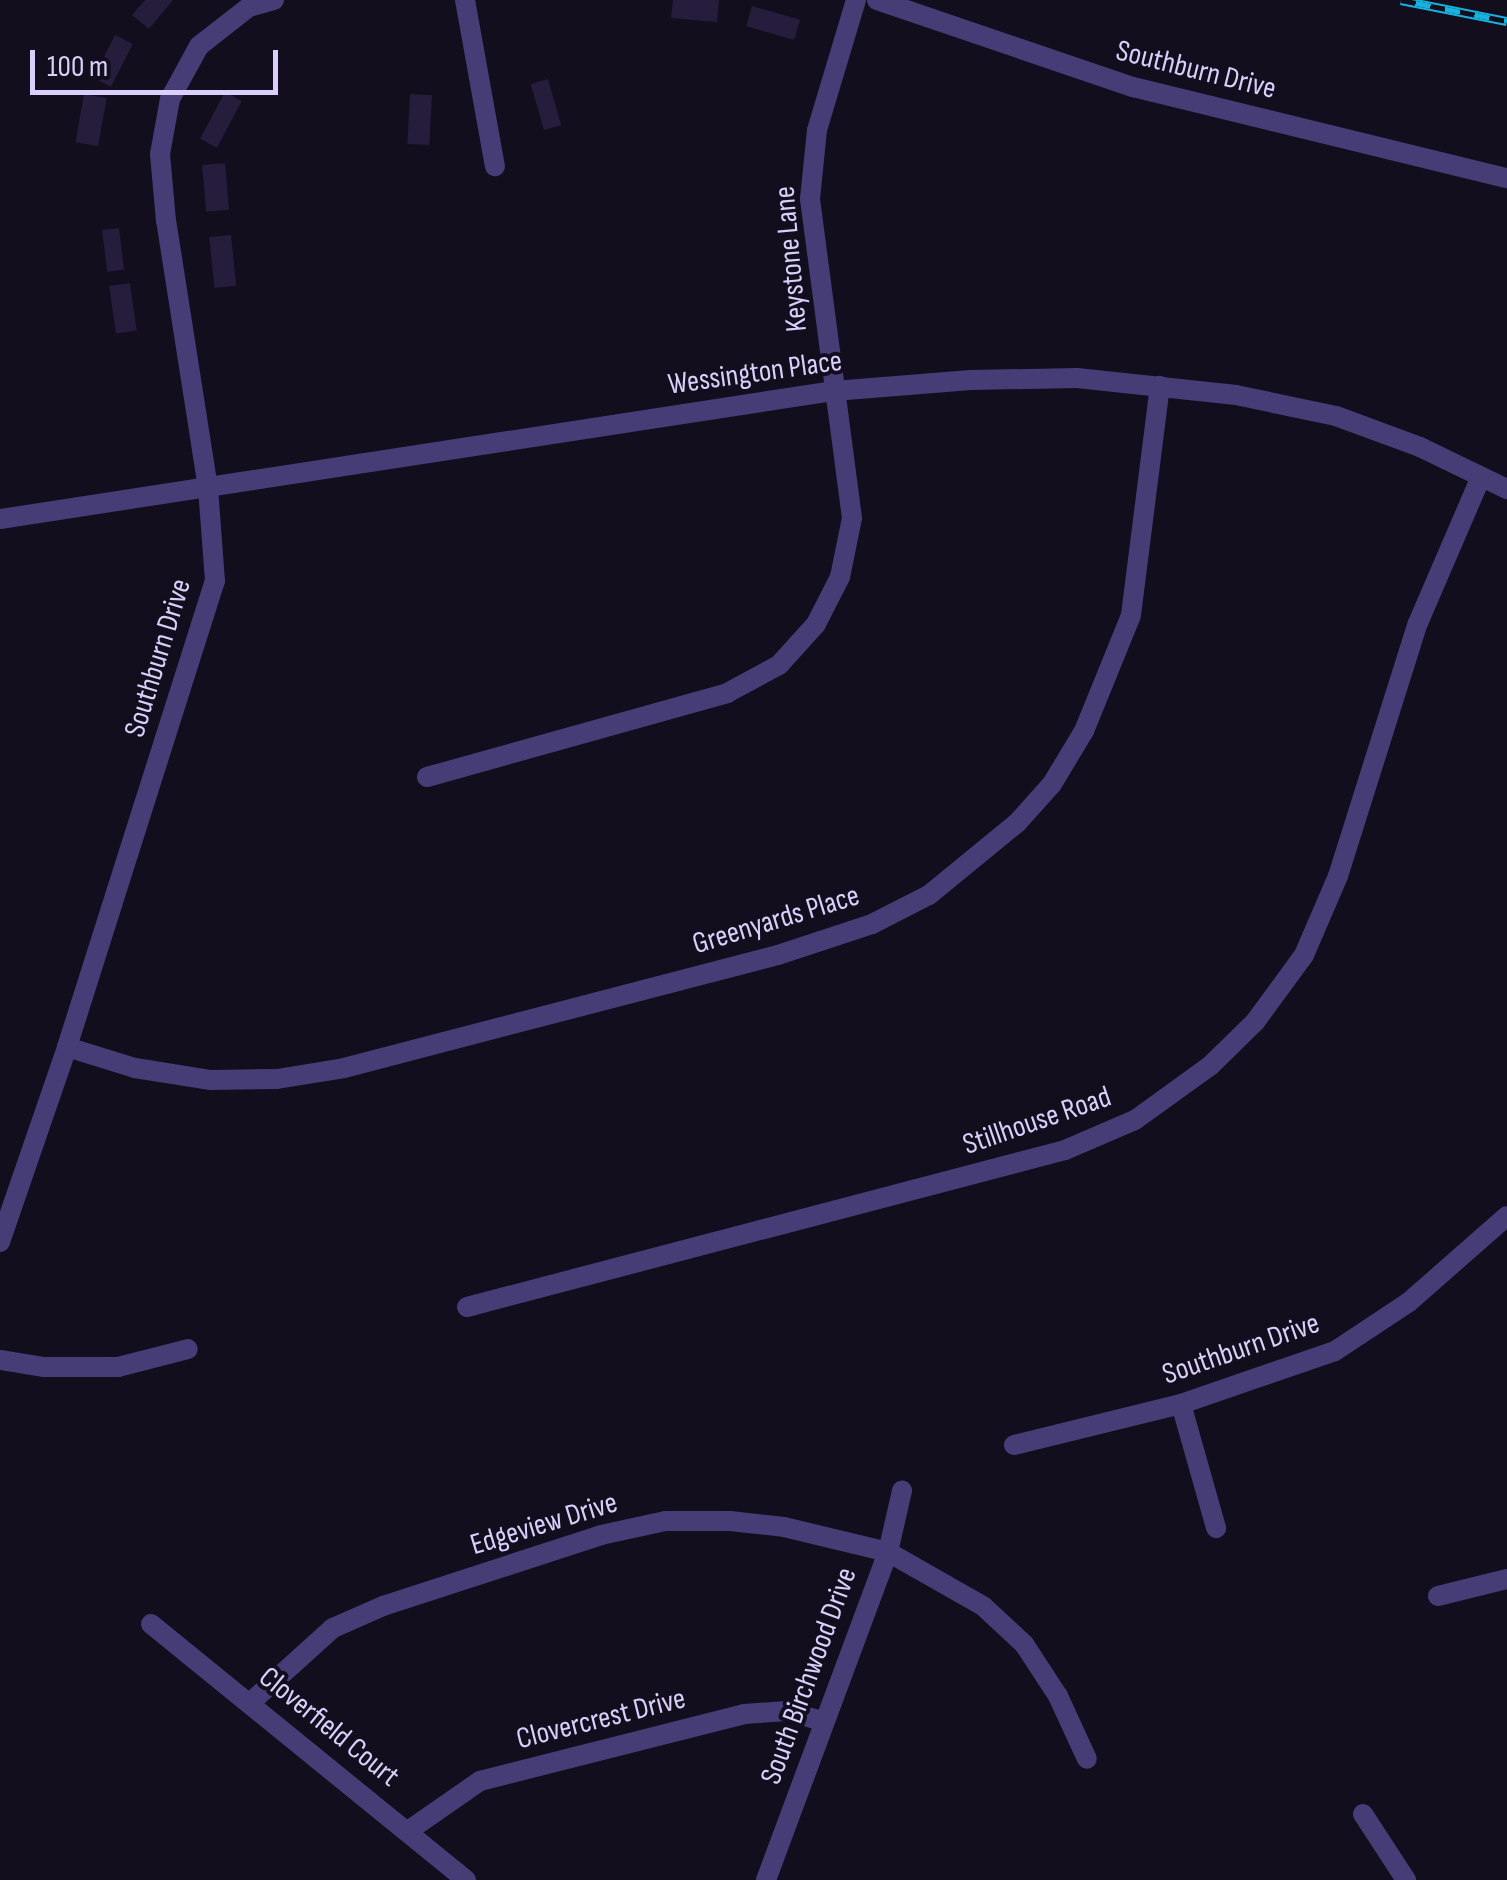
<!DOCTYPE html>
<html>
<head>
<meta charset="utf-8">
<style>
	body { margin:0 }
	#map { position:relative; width:1507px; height:1880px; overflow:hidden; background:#120e1d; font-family:"Sofia Sans Condensed",sans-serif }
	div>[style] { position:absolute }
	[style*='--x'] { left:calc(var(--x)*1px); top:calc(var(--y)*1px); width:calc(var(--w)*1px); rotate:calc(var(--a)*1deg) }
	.building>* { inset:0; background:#261c3c; transform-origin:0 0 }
	.minor>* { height:20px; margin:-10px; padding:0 10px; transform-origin:10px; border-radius:10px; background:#463d77 }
	.rail>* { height:9px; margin-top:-4.5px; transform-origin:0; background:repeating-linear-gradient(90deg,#120e1d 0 15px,#17b3de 0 30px); box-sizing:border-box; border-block:2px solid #17b3de }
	span { translate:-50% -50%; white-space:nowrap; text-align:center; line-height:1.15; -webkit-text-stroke:8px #120e1d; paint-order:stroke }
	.street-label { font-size:30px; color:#d9cffa }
	.scale { position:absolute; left:30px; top:50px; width:248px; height:45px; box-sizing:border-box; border:5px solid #d9cffa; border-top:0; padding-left:12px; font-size:30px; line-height:35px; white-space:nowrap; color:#d9cffa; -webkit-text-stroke:8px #120e1d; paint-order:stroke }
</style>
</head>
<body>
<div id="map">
	<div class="building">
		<div style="clip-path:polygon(145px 0,173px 0,149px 29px,132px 15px)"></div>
		<div style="clip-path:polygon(673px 0,719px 0,717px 22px,671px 18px)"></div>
		<div style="left:752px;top:6px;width:50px;height:21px;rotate:16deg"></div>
		<div style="left:115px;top:35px;width:20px;height:48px;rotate:27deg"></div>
		<div style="left:548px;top:79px;width:48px;height:18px;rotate:74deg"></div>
		<div style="left:225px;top:92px;width:19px;height:53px;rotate:28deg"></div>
		<div style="left:84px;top:94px;width:23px;height:49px;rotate:10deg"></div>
		<div style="left:410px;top:94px;width:22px;height:50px;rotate:3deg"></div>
		<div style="left:225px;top:163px;width:47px;height:23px;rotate:85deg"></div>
		<div style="left:119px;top:228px;width:42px;height:17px;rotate:83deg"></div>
		<div style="left:231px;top:235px;width:51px;height:22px;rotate:84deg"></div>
		<div style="left:130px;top:283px;width:48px;height:21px;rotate:82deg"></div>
	</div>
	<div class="minor">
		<div style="--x:465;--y:0;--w:169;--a:79.8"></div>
		<div style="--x:877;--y:0;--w:270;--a:18.8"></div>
		<div style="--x:1133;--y:87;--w:385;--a:13.7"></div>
		<div style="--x:0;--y:519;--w:844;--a:-8.73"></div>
		<div style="--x:834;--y:391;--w:137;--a:-4.6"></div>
		<div style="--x:971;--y:380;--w:106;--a:-1.1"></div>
		<div style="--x:1077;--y:378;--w:160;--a:6.1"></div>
		<div style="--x:1236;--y:395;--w:102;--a:11.9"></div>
		<div style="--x:1336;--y:416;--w:90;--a:20.3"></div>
		<div style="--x:1420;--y:447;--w:97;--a:25.8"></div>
		<div style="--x:427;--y:777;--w:312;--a:-15.6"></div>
		<div style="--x:727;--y:693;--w:59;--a:-28.3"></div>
		<div style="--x:779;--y:665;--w:55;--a:-47.9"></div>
		<div style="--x:816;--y:624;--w:53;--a:-62.9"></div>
		<div style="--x:840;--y:577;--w:60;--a:-78.5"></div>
		<div style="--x:852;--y:518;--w:322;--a:-97.5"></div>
		<div style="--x:810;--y:199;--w:69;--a:-84.2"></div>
		<div style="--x:817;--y:130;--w:136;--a:-73.3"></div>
		<div style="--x:67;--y:1047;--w:71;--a:17.2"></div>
		<div style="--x:135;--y:1068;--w:77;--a:9"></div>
		<div style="--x:211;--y:1080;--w:66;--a:-0.9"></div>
		<div style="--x:277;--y:1079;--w:68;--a:-9.3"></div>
		<div style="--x:344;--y:1068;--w:448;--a:-14.6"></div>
		<div style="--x:778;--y:955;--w:99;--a:-18.3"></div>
		<div style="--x:872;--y:924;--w:64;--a:-27"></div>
		<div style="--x:929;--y:895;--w:114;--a:-39.3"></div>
		<div style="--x:1017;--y:823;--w:52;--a:-48.1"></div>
		<div style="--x:1052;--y:784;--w:62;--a:-58.9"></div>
		<div style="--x:1084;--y:731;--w:125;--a:-67.9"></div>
		<div style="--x:1131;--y:615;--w:231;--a:-82.8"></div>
		<div style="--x:0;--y:1242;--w:206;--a:-71"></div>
		<div style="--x:67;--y:1047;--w:489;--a:-72.4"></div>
		<div style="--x:215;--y:581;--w:93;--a:-94.3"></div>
		<div style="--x:208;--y:488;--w:270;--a:-98.9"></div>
		<div style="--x:166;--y:221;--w:67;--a:-95.1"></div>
		<div style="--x:160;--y:154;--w:56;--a:-79.7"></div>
		<div style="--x:170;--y:99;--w:60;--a:-61.3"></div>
		<div style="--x:199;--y:46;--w:63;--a:-38"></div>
		<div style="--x:249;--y:7;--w:26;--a:-16"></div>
		<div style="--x:467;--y:1307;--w:618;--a:-14.71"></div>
		<div style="--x:1065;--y:1150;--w:76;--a:-23.2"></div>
		<div style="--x:1135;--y:1120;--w:92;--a:-35.8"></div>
		<div style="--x:1210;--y:1066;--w:63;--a:-44.4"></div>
		<div style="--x:1255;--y:1022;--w:83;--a:-53.8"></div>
		<div style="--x:1304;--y:955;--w:86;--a:-66.7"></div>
		<div style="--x:1338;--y:876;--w:265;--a:-72.5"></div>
		<div style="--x:1418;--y:623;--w:159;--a:-66.7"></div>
		<div style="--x:0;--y:1360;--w:45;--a:9"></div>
		<div style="--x:44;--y:1367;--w:74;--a:0"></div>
		<div style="--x:118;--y:1367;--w:72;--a:-14.4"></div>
		<div style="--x:1181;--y:1404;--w:129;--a:74.2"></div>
		<div style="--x:1014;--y:1445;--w:172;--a:-13.8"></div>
		<div style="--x:1181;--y:1404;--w:163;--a:-19"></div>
		<div style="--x:1335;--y:1351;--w:89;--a:-33.5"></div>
		<div style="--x:1409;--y:1302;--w:130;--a:-41.3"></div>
		<div style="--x:1438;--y:1596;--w:71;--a:-13.8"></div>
		<div style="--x:151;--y:1624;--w:406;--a:39.1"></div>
		<div style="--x:251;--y:1702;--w:110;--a:-42.1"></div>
		<div style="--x:333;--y:1628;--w:55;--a:-23.7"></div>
		<div style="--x:383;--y:1606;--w:229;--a:-18"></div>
		<div style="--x:601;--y:1535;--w:66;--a:-12.2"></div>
		<div style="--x:666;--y:1521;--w:64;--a:0"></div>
		<div style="--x:730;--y:1521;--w:54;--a:6.3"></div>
		<div style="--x:784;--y:1527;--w:107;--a:13.5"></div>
		<div style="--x:888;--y:1552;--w:109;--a:29.6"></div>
		<div style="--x:983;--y:1606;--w:56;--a:42.8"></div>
		<div style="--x:1024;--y:1644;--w:62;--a:56.8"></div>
		<div style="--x:1058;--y:1696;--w:69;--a:65.3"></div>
		<div style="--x:1363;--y:1814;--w:79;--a:56.9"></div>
		<div style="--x:408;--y:1831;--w:88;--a:-34.8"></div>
		<div style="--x:480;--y:1781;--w:272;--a:-14.2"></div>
		<div style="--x:744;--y:1714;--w:43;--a:-4"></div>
		<div style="--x:787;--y:1711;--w:37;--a:16"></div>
		<div style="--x:766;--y:1880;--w:350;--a:-69.6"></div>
		<div style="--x:888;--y:1552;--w:63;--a:-77.1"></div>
	</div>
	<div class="rail">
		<div style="--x:1401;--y:0;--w:108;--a:11.2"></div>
	</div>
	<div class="street-label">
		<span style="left:1196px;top:70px;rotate:14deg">Southburn Drive</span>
		<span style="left:791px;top:259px;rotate:-95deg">Keystone Lane</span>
		<span style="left:755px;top:373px;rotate:-8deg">Wessington Place</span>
		<span style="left:158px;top:658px;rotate:-73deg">Southburn Drive</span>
		<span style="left:776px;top:920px;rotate:-17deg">Greenyards Place</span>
		<span style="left:1037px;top:1121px;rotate:-19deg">Stillhouse Road</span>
		<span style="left:1241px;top:1349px;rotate:-19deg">Southburn Drive</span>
		<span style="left:544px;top:1524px;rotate:-17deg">Edgeview Drive</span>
		<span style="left:809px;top:1676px;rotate:-70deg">South Birchwood Drive</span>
		<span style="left:601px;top:1719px;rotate:-14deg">Clovercrest Drive</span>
		<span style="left:329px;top:1727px;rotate:39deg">Cloverfield Court</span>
	</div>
	<div class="scale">100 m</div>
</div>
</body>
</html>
